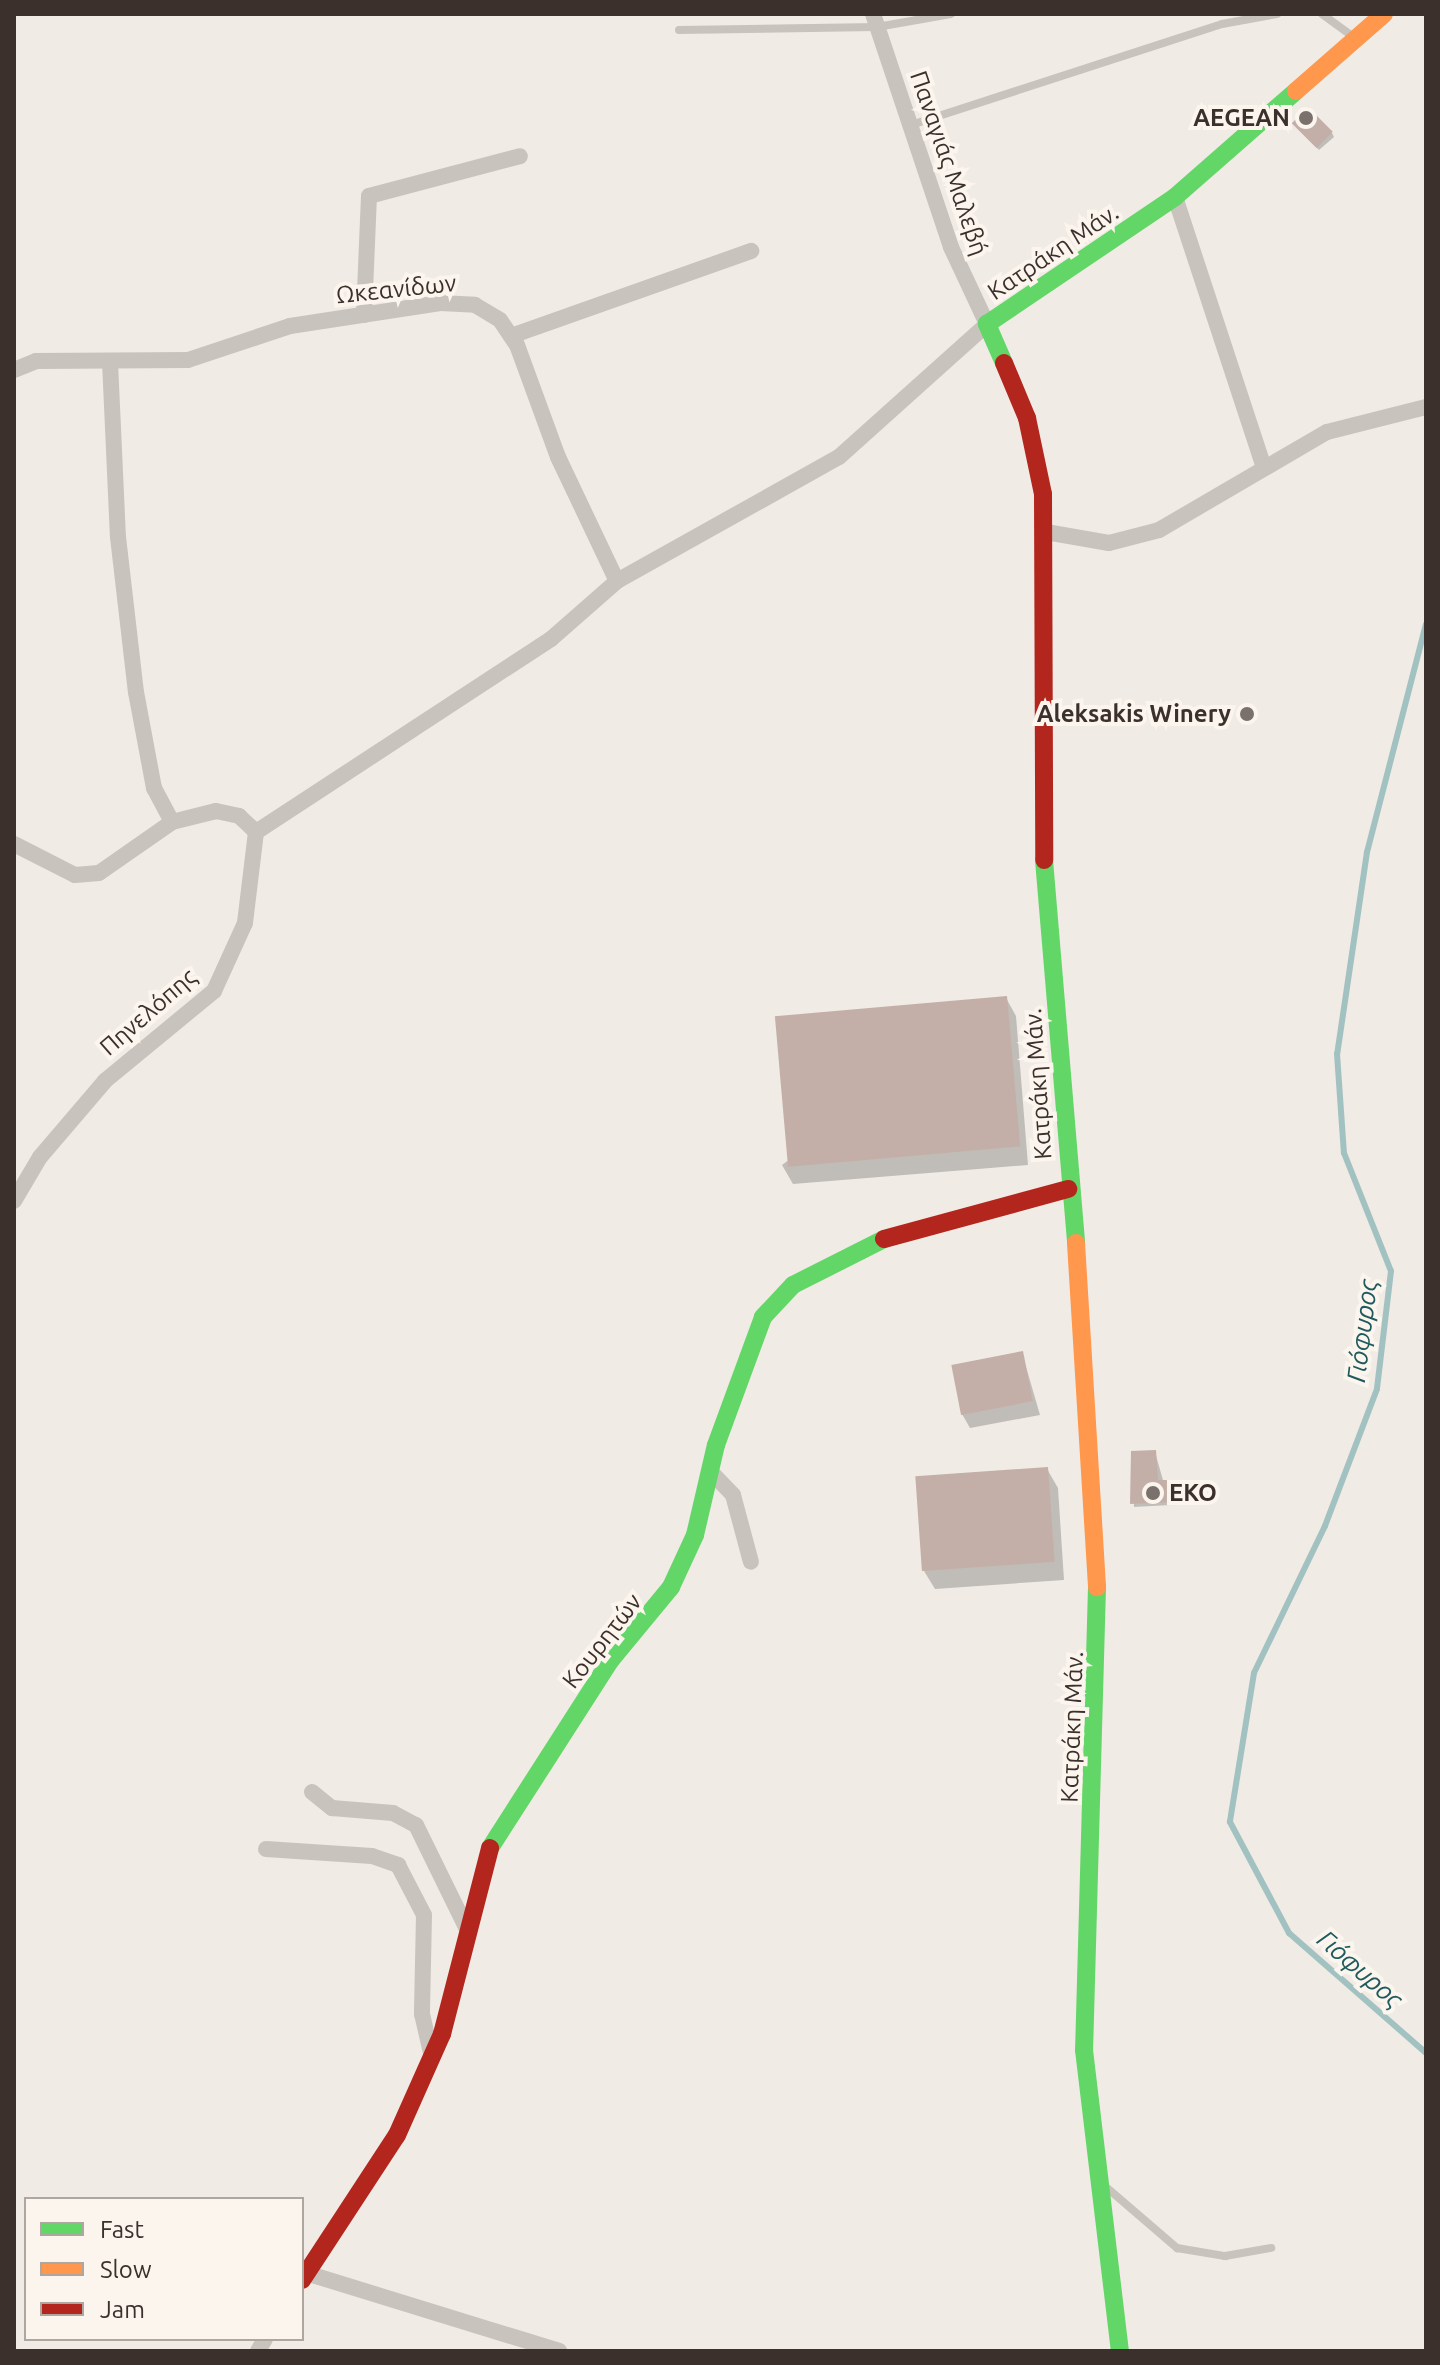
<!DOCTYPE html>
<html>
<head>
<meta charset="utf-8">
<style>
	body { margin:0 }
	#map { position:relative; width:1440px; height:2365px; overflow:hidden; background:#f0ebe5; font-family:Ubuntu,sans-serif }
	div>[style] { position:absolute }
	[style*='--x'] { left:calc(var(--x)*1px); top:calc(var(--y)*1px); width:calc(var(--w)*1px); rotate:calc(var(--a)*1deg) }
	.shadow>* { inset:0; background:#0003 }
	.stream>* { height:6px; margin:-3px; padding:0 3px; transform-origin:3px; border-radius:3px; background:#a1c2c1 }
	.building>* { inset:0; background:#c3afa7; transform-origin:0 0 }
	.lane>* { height:8px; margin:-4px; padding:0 4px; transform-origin:4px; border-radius:4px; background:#c9c3be }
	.street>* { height:16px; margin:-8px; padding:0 8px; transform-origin:8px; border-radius:8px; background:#c9c3be }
	.fast>* { height:18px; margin:-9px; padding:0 9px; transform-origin:9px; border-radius:9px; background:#63d668 }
	.slow>* { height:18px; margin:-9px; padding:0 9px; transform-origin:9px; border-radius:9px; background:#ff974d }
	.jam>* { height:18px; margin:-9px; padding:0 9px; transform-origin:9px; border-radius:9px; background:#b3261e }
	.dots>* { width:22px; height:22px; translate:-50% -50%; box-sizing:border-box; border:4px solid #fbf5ee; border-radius:50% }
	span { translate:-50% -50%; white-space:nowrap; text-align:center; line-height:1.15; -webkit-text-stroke:8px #fbf5ee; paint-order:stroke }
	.poi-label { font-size:24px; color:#3b302b; font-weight:700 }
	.right { translate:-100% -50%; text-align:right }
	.left { translate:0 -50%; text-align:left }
	.street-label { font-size:24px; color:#3b302b }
	.water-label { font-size:26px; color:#1f5a5e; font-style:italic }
	.frame { position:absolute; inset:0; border:16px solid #3b302b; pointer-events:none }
	.legend { position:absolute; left:24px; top:2197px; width:280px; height:144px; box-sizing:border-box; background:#fbf5ee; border:2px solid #aea6a0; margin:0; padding:10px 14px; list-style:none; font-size:24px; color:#3b302b }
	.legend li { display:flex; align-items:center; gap:16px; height:40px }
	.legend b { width:40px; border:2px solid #aea6a0 }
</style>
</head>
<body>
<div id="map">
	<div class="shadow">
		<div style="clip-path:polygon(1296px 127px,1332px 133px,1334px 137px,1319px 150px)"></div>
		<div style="clip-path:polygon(1006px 998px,1016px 1016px,1028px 1165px,793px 1184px,782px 1165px)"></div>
		<div style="clip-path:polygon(1022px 1353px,1040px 1415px,970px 1428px,962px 1414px)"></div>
		<div style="clip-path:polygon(1155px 1452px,1170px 1505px,1134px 1507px,1133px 1453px)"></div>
		<div style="clip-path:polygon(1047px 1469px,1058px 1488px,1064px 1580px,935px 1589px,924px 1571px)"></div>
	</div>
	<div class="stream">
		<div style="--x:1426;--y:624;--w:236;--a:104.5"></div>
		<div style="--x:1367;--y:852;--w:204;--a:98.4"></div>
		<div style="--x:1337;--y:1054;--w:99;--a:86"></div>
		<div style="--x:1344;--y:1153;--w:127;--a:68.3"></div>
		<div style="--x:1391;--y:1271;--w:119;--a:96.8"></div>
		<div style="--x:1377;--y:1389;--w:147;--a:110.8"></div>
		<div style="--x:1325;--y:1526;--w:163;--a:115.8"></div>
		<div style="--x:1254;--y:1673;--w:151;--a:99.2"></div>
		<div style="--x:1230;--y:1822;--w:126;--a:62"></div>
		<div style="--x:1289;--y:1933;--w:182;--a:41.2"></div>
	</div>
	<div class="building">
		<div style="left:1308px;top:107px;width:35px;height:23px;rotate:45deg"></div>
		<div style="left:1007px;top:996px;width:151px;height:233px;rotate:85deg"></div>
		<div style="left:1023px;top:1351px;width:51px;height:73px;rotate:79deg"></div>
		<div style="clip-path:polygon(1156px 1450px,1158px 1480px,1168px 1480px,1169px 1502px,1130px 1504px,1131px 1451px)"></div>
		<div style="left:1048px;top:1467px;width:95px;height:133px;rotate:86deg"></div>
	</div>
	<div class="lane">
		<div style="--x:1322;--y:14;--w:39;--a:36"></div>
		<div style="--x:679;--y:30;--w:198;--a:-0.9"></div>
		<div style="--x:877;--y:27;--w:75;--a:-10"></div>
		<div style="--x:911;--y:125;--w:327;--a:-18"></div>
		<div style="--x:1222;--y:24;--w:56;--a:-10.3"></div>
		<div style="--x:1106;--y:2187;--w:94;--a:40.7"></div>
		<div style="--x:1177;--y:2248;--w:49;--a:9.5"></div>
		<div style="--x:1225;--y:2256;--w:47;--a:-9.9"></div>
	</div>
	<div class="street">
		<div style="--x:1175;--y:197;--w:285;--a:71.8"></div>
		<div style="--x:364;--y:315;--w:119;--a:-87.6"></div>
		<div style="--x:369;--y:196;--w:156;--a:-14.8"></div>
		<div style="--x:511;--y:336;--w:255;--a:-19.5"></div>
		<div style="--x:110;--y:362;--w:175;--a:87.4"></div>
		<div style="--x:118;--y:537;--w:156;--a:83.4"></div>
		<div style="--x:136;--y:692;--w:98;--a:79.4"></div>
		<div style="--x:154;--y:788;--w:38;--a:62"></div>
		<div style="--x:14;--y:370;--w:24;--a:-22"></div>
		<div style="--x:36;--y:361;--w:152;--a:-0.4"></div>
		<div style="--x:188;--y:360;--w:108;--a:-18.4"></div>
		<div style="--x:290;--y:326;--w:152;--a:-8.7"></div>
		<div style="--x:440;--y:303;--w:35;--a:3"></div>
		<div style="--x:475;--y:305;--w:29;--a:31"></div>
		<div style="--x:500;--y:320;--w:30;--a:56"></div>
		<div style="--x:517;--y:345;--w:119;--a:69.9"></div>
		<div style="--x:558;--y:457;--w:137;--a:64.6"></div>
		<div style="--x:1046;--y:532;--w:64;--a:9.9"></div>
		<div style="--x:1109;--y:543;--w:52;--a:-14.6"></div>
		<div style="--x:1159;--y:530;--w:194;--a:-30.3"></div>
		<div style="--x:1327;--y:432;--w:102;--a:-14.2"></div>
		<div style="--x:256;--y:832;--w:353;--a:-33.2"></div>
		<div style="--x:551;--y:639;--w:88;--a:-41.3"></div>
		<div style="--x:617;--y:581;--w:254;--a:-29.2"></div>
		<div style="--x:839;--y:457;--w:199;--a:-41.9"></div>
		<div style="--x:987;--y:324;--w:85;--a:-115.1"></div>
		<div style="--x:951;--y:247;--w:246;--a:-108.5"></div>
		<div style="--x:14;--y:844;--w:68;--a:26.9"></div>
		<div style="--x:75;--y:875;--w:24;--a:-5"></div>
		<div style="--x:99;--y:873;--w:89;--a:-34.9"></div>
		<div style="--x:172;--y:822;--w:45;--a:-14"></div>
		<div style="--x:216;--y:811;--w:24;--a:12"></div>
		<div style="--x:239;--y:816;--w:23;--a:43"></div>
		<div style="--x:256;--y:832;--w:92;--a:96.9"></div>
		<div style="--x:245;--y:923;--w:75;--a:114.5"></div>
		<div style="--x:214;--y:991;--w:141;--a:140.5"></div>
		<div style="--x:105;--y:1081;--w:100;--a:130.5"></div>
		<div style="--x:40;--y:1157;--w:51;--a:120.6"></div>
		<div style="--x:710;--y:1471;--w:33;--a:46"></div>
		<div style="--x:733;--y:1495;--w:69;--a:75"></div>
		<div style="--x:312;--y:1792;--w:26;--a:39"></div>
		<div style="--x:332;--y:1808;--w:61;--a:4.7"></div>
		<div style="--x:393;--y:1813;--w:26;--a:28"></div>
		<div style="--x:416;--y:1825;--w:114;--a:63.9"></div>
		<div style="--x:266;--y:1849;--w:106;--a:3.8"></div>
		<div style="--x:372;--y:1856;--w:28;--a:19"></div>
		<div style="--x:398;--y:1865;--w:56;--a:62.5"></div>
		<div style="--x:424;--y:1915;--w:99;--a:91.2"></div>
		<div style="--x:422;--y:2014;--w:40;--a:77"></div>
		<div style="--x:306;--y:2273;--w:265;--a:17.1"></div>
		<div style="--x:258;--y:2351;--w:14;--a:-60"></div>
	</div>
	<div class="fast">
		<div style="--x:1004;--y:363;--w:43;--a:-113.6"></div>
		<div style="--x:987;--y:324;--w:227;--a:-34"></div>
		<div style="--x:1175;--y:197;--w:161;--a:-41.2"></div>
		<div style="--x:1044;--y:860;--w:384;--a:85.2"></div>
		<div style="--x:1097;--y:1587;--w:463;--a:91.6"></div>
		<div style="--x:1084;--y:2050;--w:303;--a:83.2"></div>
		<div style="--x:490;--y:1848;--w:222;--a:-57.3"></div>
		<div style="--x:610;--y:1661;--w:96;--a:-50.5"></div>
		<div style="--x:671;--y:1587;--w:57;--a:-65.2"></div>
		<div style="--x:695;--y:1535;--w:92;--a:-76.9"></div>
		<div style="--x:716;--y:1445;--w:136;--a:-69.8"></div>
		<div style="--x:763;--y:1317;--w:44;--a:-46.8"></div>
		<div style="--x:793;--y:1285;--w:102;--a:-26.8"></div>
	</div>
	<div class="slow">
		<div style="--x:1296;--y:91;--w:117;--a:-41.2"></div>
		<div style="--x:1076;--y:1243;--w:345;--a:86.5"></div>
	</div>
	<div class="jam">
		<div style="--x:1004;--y:363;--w:60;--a:67.3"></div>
		<div style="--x:1027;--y:418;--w:78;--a:78.1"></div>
		<div style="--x:1043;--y:494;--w:366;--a:89.8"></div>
		<div style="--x:884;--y:1239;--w:191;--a:-15.2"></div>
		<div style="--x:302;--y:2280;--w:173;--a:-56.8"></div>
		<div style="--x:397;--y:2135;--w:111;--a:-66"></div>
		<div style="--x:442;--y:2034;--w:192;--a:-75.5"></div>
	</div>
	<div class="dots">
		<div style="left:1306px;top:118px;background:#7a716c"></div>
		<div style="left:1247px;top:714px;background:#7a716c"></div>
		<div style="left:1153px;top:1493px;background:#7a716c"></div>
	</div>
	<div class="poi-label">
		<span class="right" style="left:1290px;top:118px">AEGEAN</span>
		<span class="right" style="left:1231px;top:714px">Aleksakis Winery</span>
		<span class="left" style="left:1169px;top:1493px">EKO</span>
	</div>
	<div class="street-label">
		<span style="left:949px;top:163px;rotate:71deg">Παναγιάς Μαλεβή</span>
		<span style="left:1053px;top:252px;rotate:-34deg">Κατράκη Μάν.</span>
		<span style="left:396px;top:289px;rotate:-6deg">Ωκεανίδων</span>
		<span style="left:148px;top:1012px;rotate:-41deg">Πηνελόπης</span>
		<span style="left:1038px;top:1084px;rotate:-94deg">Κατράκη Μάν.</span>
		<span style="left:602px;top:1641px;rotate:-52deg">Κουρητών</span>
		<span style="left:1072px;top:1727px;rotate:-88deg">Κατράκη Μάν.</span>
	</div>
	<div class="water-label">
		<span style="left:1362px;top:1331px;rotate:-83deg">Γιόφυρος</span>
		<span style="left:1360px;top:1969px;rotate:41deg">Γιόφυρος</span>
	</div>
	<div class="frame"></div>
	<ul class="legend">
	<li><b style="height:10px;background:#63d668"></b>Fast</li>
	<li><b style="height:10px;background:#ff974d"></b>Slow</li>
	<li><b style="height:10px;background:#b3261e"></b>Jam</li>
	</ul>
</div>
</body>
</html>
